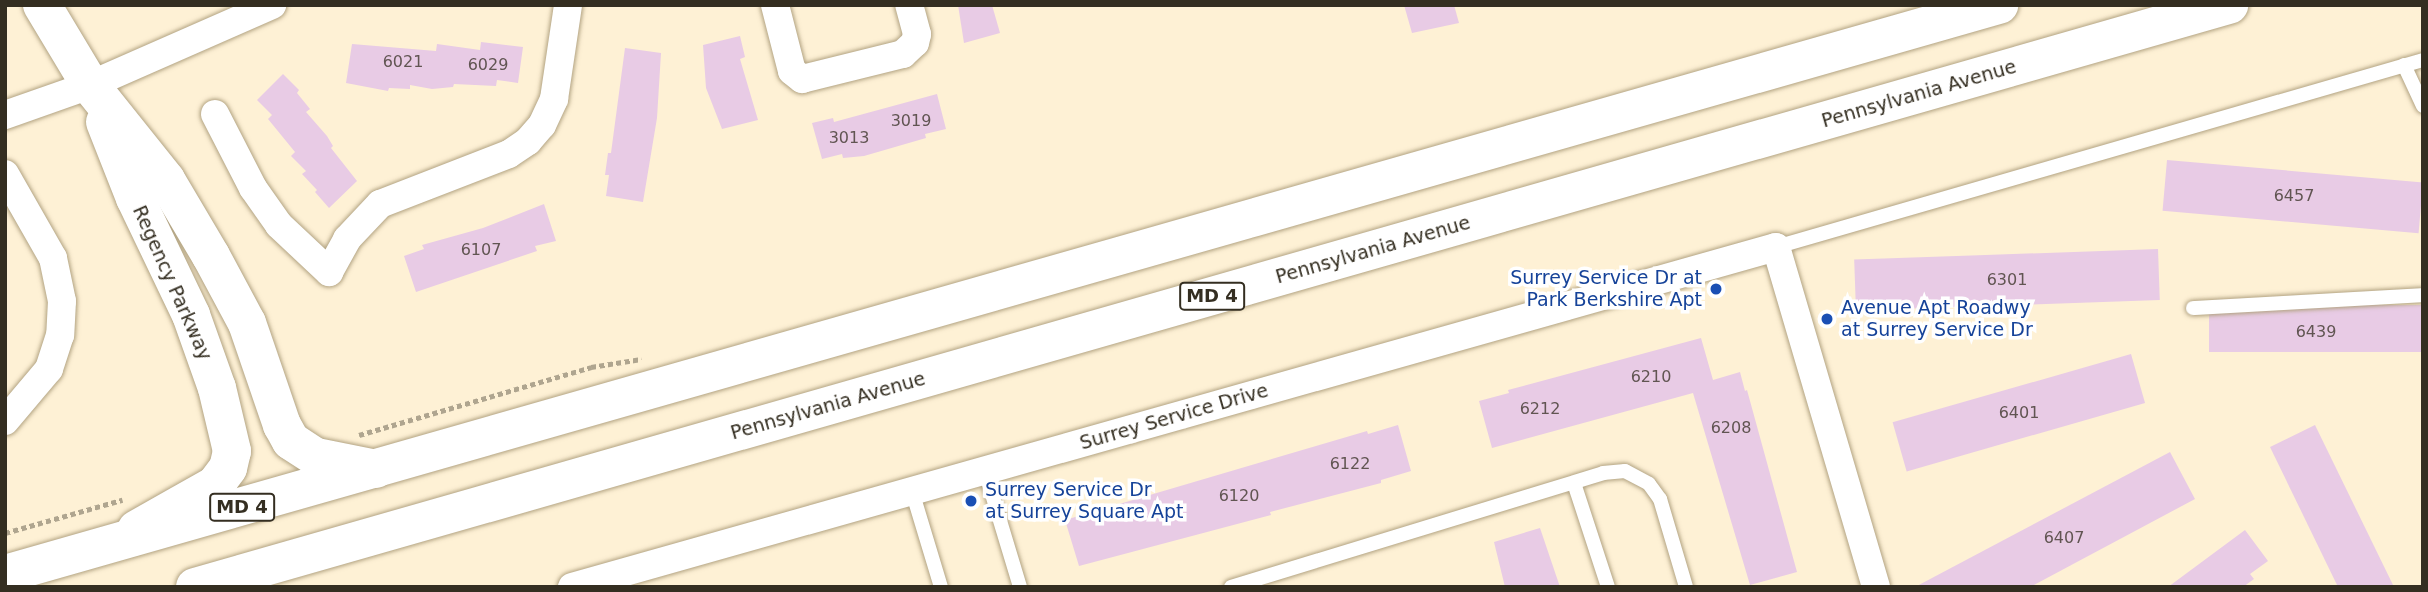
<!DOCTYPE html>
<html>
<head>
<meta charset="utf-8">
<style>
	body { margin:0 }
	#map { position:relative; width:2428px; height:592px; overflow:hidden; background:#fef1d5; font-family:"DejaVu Sans",sans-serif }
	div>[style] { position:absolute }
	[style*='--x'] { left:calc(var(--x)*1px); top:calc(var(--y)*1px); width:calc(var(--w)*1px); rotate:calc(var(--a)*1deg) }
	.building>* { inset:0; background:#e8cbe5; transform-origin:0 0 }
	.path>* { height:4.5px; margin-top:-2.25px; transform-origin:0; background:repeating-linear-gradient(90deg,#afa58f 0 5px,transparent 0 8.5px) }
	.roads { filter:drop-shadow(0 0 2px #b2a382) drop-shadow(0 0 2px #b2a382) }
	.lane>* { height:14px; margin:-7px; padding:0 7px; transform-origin:7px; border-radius:7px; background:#fff }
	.street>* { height:28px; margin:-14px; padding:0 14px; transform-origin:14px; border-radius:14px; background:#fff }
	.secondary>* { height:38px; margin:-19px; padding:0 19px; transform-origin:19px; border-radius:19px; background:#fff }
	.highway>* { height:38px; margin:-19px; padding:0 19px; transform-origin:19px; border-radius:19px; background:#fff }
	.dots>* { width:19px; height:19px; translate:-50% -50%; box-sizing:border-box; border:4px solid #fff; border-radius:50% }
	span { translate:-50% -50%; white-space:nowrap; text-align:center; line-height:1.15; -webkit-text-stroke:7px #fff; paint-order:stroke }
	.number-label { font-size:16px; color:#615552 }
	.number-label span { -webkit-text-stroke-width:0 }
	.shield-label span { padding:2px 5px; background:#fff; border:2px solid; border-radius:5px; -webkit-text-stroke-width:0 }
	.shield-label { font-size:18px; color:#342e21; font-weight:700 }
	.street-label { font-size:19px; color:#342e21 }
	.transit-label { font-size:19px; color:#164399 }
	.right { translate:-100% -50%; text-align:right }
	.left { translate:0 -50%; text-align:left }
	.frame { position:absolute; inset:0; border:7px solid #342e21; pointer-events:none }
</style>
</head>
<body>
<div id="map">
	<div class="building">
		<div style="clip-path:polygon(958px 5px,992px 5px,1000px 33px,964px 43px)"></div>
		<div style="clip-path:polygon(1404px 5px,1454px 5px,1459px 23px,1412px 33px)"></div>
		<div style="clip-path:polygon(740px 36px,745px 57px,740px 59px,758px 120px,722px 129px,706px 88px,703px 45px)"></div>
		<div style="clip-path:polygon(481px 42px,523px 47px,518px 83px,497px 80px,496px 86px,454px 84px,453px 87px,432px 89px,410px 85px,410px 89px,389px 88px,388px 91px,346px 83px,352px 44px,436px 51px,437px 44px,480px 50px)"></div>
		<div style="clip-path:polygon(625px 48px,661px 53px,657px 118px,643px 202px,606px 196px,609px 175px,605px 175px,608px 153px,611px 153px)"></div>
		<div style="clip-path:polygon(283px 74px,299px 90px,297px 93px,310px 109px,306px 112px,327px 136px,333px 146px,331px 148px,357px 181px,329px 208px,315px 192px,317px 190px,302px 174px,306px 171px,291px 156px,295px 152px,268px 119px,272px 115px,257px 100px)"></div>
		<div style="clip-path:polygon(937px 94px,946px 129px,925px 134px,926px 138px,864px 156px,843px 158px,842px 154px,822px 159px,812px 123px,833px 118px,834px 122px)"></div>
		<div style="left:2167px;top:160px;width:257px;height:51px;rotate:5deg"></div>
		<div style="clip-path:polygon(544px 204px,556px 241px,535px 246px,537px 251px,416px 292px,404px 256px,424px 249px,422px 245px,483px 228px)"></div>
		<div style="left:2158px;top:249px;width:51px;height:304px;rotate:88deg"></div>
		<div style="left:2423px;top:305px;width:47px;height:214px;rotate:90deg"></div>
		<div style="clip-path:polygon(1701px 338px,1713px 380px,1740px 372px,1745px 391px,1747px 390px,1797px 572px,1750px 585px,1693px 393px,1492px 448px,1479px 401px,1509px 393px,1508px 390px)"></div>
		<div style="left:2131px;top:354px;width:51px;height:248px;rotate:74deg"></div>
		<div style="clip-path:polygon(1398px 425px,1411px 471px,1381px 480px,1381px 483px,1270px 512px,1271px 515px,1079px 566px,1065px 520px,1367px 431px,1368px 434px)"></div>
		<div style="clip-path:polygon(2315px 425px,2394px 587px,2338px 587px,2270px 447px)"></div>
		<div style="clip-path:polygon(2170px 452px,2195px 499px,2030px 587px,1915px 587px)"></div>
		<div style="clip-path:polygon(1540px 528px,1560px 587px,1505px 587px,1494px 542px)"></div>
		<div style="clip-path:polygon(2245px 530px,2268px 561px,2250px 574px,2254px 579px,2243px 587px,2168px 587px)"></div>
	</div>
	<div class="path">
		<div style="--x:359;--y:435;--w:242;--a:-16.3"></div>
		<div style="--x:591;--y:367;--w:51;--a:-9.1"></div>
		<div style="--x:5;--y:533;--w:122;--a:-15.8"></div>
	</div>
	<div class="roads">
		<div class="lane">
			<div style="--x:2404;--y:65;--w:45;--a:65.1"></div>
			<div style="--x:1776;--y:247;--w:673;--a:-16.12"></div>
			<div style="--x:2193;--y:308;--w:230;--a:-3.2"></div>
			<div style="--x:985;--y:471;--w:121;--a:73.2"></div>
			<div style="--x:1574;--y:483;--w:109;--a:71.9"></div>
			<div style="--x:912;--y:491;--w:100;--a:73.2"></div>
			<div style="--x:1231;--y:587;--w:389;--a:-17"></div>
			<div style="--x:1603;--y:473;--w:22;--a:-5"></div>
			<div style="--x:1625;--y:471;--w:27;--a:28"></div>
			<div style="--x:1649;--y:484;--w:19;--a:54"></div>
			<div style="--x:1660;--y:499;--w:92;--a:73.5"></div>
		</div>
		<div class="street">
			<div style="--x:775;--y:5;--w:68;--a:75.6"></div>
			<div style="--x:792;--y:71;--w:13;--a:39"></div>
			<div style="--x:802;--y:79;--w:104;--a:-13.9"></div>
			<div style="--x:903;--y:54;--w:16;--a:-43"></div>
			<div style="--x:915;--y:43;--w:9;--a:-77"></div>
			<div style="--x:917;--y:34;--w:30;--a:-105"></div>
			<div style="--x:215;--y:114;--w:83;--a:62.8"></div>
			<div style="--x:253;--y:188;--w:45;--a:54.9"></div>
			<div style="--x:279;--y:225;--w:69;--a:43.2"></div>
			<div style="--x:329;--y:272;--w:38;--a:-61"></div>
			<div style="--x:347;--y:239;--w:48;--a:-46.7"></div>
			<div style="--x:380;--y:204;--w:138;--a:-21.2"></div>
			<div style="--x:509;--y:154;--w:23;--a:-34"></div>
			<div style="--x:528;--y:141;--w:21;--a:-49"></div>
			<div style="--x:542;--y:125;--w:29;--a:-65"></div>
			<div style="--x:554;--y:99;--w:95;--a:-81.5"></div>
			<div style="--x:5;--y:115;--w:90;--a:-19.4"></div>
			<div style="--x:90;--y:85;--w:199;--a:-23.7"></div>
			<div style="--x:5;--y:174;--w:97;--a:60.3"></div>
			<div style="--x:53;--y:258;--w:44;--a:78.2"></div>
			<div style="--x:62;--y:301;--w:34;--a:93"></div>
			<div style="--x:60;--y:335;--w:36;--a:108"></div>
			<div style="--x:49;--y:369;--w:68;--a:130.2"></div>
			<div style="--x:572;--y:587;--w:1251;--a:-15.77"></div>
			<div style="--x:1776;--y:247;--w:354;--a:73.6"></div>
		</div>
		<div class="secondary">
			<div style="--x:42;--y:5;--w:93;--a:59"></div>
			<div style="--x:90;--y:85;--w:122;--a:51.3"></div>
			<div style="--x:166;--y:180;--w:88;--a:59.4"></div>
			<div style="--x:211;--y:256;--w:76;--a:61.8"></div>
			<div style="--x:247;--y:323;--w:108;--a:71.1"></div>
			<div style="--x:282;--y:425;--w:18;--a:61"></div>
			<div style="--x:291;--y:441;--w:30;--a:33"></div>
			<div style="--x:316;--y:457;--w:61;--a:11.3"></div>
			<div style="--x:105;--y:122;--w:82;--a:68.5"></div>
			<div style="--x:135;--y:198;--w:130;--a:64.4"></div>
			<div style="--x:191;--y:315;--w:77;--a:70.4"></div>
			<div style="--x:217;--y:388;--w:65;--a:76.6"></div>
			<div style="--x:232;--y:451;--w:17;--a:103"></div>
			<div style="--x:228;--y:468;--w:21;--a:127"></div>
			<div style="--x:215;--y:485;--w:90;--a:150.6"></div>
		</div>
		<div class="highway">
			<div style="--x:5;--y:574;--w:2074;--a:-15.93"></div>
			<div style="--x:195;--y:587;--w:2116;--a:-15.97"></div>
		</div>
	</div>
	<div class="dots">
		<div style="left:1716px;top:289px;background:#1a4fb4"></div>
		<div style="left:1827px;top:319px;background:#1a4fb4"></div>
		<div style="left:971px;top:501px;background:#1a4fb4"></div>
	</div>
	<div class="number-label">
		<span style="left:403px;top:62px">6021</span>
		<span style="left:488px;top:65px">6029</span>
		<span style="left:911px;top:121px">3019</span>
		<span style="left:849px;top:138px">3013</span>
		<span style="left:2294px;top:196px">6457</span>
		<span style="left:481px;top:250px">6107</span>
		<span style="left:2007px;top:280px">6301</span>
		<span style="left:2316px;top:332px">6439</span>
		<span style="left:1651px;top:377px">6210</span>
		<span style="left:1540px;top:409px">6212</span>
		<span style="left:2019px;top:413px">6401</span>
		<span style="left:1731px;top:428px">6208</span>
		<span style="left:1350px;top:464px">6122</span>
		<span style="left:1239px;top:496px">6120</span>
		<span style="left:2064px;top:538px">6407</span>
	</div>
	<div class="shield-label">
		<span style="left:1212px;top:296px">MD 4</span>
		<span style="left:242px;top:507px">MD 4</span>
	</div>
	<div class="street-label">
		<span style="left:1919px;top:94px;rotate:-16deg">Pennsylvania Avenue</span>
		<span style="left:1373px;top:250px;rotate:-16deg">Pennsylvania Avenue</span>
		<span style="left:172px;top:283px;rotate:66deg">Regency Parkway</span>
		<span style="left:828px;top:406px;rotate:-16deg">Pennsylvania Avenue</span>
		<span style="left:1174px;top:417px;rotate:-16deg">Surrey Service Drive</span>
	</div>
	<div class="transit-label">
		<span class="right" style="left:1702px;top:289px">Surrey Service Dr at<br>Park Berkshire Apt</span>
		<span class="left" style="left:1841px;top:319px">Avenue Apt Roadwy<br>at Surrey Service Dr</span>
		<span class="left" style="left:985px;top:501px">Surrey Service Dr<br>at Surrey Square Apt</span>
	</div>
	<div class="frame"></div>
</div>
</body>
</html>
